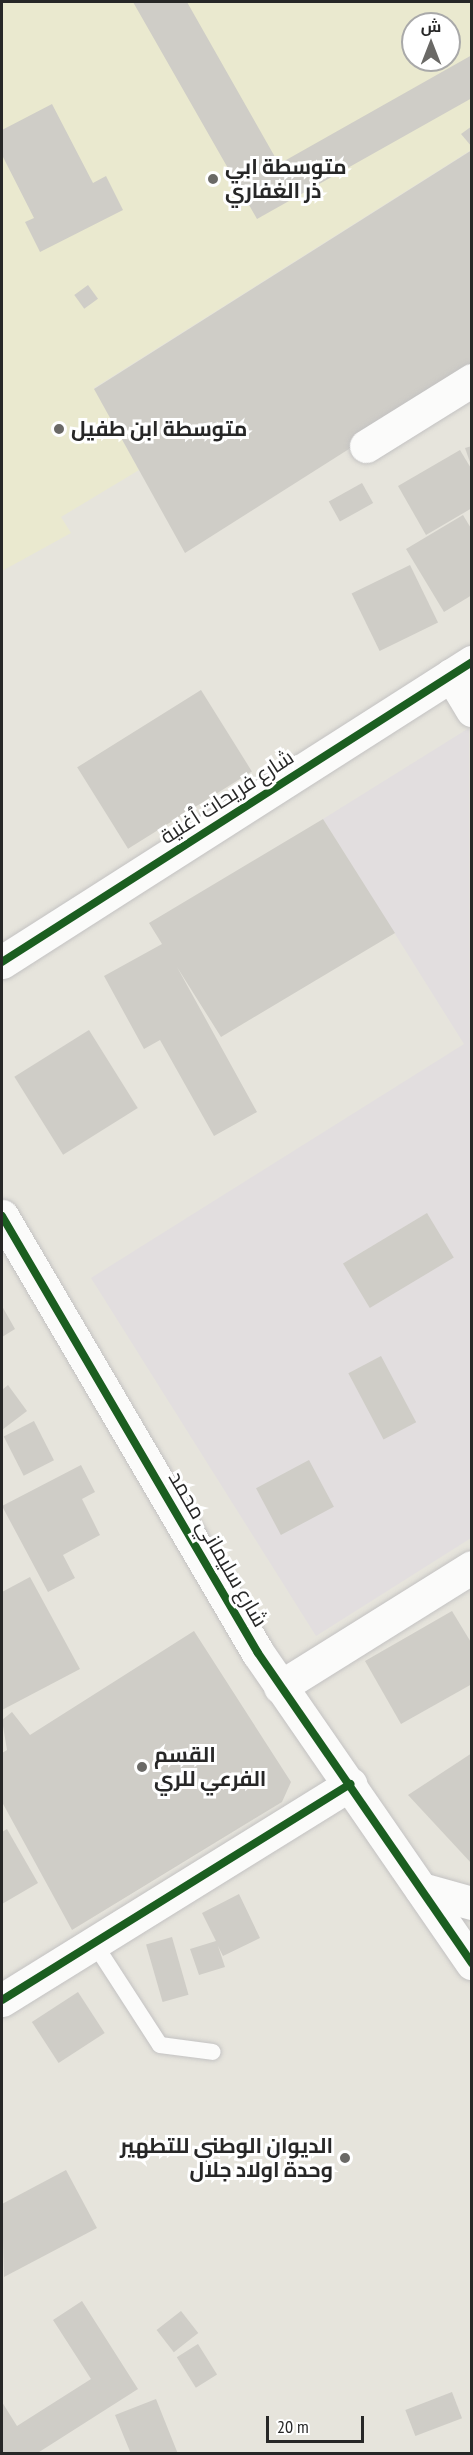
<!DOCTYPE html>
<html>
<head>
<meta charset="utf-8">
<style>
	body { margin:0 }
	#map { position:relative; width:473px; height:2455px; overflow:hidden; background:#e6e4dc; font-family:"PT Sans Narrow",Cairo,sans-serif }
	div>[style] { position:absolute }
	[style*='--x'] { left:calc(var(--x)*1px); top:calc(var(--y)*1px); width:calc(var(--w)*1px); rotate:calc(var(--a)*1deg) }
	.industrial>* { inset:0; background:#e2dedf }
	.education>* { inset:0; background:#eae9cf }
	.building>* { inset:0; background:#cfcdc7; transform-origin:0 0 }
	.roads { filter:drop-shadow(0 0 2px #c3c2c2) drop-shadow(0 0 2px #c3c2c2) }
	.service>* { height:16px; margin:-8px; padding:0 8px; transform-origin:8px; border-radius:8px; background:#fbfbfa }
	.minor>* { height:33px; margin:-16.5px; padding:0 16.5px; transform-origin:16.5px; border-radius:16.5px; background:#fbfbfa }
	.tertiary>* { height:33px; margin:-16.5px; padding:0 16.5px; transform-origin:16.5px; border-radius:16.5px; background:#fbfbfa }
	.cycleway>* { height:8px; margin:-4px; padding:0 4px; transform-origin:4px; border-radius:4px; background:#1b5e20 }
	.dots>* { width:16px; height:16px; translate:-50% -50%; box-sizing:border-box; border:3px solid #fff; border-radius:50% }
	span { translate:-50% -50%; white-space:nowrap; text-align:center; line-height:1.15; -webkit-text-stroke:6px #fff; paint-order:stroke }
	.poi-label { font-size:21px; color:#272727; font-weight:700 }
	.left { translate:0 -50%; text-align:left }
	.right { translate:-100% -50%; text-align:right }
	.street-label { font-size:21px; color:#272727 }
	.frame { position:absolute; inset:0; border:3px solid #272727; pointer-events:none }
	.north { position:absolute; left:401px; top:12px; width:60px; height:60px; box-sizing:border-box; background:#fff; border:2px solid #a9a9a9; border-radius:50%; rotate:0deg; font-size:16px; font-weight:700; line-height:24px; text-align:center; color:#272727 }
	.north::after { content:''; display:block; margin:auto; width:21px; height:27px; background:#6a6966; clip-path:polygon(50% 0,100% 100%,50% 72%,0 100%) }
	.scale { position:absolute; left:266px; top:2416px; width:98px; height:27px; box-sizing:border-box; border:3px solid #272727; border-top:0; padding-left:8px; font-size:18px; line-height:21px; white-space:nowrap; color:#272727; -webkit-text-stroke:4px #fff; paint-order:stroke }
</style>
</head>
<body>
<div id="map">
	<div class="industrial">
		<div style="clip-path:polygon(469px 728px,471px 1538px,316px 1636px,91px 1278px,464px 1044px,323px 819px)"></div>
	</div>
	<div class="education">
		<div style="clip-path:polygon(evenodd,2px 2px,471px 2px,471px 150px,94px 388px,139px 470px,61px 517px,71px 533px,2px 571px,2px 2px,413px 24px,449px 24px,449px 60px,413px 60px,413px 24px)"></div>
	</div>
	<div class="building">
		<div style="clip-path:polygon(133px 2px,187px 2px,279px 164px,472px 55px,472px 98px,257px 219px)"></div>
		<div style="clip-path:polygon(52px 104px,93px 183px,106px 176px,123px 210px,40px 252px,25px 222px,34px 218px,2px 155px,2px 130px)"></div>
		<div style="clip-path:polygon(472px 126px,472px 147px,461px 134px)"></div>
		<div style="clip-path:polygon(472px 150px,472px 371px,185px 553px,94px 389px)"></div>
		<div style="left:88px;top:285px;width:17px;height:17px;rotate:54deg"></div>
		<div style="clip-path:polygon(472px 446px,472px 465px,471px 465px,465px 448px)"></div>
		<div style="clip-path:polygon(460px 450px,472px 470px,472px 508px,426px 535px,398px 486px)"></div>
		<div style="left:362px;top:483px;width:23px;height:38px;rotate:61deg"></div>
		<div style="clip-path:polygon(463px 515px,472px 530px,472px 595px,444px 612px,406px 549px)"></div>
		<div style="left:410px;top:565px;width:64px;height:65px;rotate:64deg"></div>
		<div style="left:201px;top:690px;width:96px;height:146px;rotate:58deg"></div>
		<div style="clip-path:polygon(323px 819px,395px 933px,221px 1037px,177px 967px,257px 1112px,214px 1136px,160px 1040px,144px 1049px,104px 976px,162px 944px,149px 923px)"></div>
		<div style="left:89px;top:1030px;width:92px;height:88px;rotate:58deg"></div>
		<div style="left:427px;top:1213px;width:52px;height:98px;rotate:59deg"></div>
		<div style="clip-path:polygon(2px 1306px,15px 1329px,2px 1337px)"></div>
		<div style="left:381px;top:1356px;width:75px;height:37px;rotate:62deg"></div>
		<div style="clip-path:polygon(8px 1385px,27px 1411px,2px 1430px,2px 1390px)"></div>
		<div style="left:34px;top:1421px;width:44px;height:34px;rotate:63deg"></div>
		<div style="left:309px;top:1460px;width:53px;height:60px;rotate:62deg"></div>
		<div style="clip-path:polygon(81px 1465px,95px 1492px,82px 1499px,100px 1535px,63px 1555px,75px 1578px,48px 1592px,2px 1506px)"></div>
		<div style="clip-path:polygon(30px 1577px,80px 1669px,2px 1710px,2px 1592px)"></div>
		<div style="clip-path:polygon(452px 1611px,472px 1644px,472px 1684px,401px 1724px,365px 1661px)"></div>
		<div style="clip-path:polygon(194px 1631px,291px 1782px,282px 1802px,72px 1930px,2px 1802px,2px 1753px,7px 1750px,2px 1720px,12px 1712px,30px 1735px)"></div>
		<div style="clip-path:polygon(472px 1753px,472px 1864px,408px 1795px)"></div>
		<div style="clip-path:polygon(7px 1829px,38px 1883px,2px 1904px,2px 1832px)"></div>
		<div style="clip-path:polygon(239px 1894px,260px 1938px,223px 1956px,218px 1946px,225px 1967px,199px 1975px,190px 1949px,216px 1941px,202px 1913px)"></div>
		<div style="left:172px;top:1937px;width:60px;height:27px;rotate:74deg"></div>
		<div style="left:78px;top:1992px;width:49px;height:55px;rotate:57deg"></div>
		<div style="clip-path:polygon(66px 2170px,97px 2228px,4px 2277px,2px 2204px)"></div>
		<div style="clip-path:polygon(82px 2301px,138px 2389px,36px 2454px,2px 2454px,2px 2402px,17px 2426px,91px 2379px,53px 2320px)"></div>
		<div style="left:181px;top:2311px;width:28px;height:31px;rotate:52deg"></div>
		<div style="left:198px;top:2344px;width:36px;height:25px;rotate:58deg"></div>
		<div style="left:452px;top:2392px;width:28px;height:50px;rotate:69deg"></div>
		<div style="clip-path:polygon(156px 2399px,178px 2454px,131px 2454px,115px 2415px)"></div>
	</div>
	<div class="roads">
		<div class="service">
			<div style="--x:94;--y:1943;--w:121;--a:57.1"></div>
			<div style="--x:160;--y:2045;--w:53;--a:7.5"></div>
		</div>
		<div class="minor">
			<div style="--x:366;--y:446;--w:125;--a:-31.9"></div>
			<div style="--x:451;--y:675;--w:41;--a:59"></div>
			<div style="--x:2;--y:962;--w:558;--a:-32.55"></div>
			<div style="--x:280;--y:1687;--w:226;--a:-32"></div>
			<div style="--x:2;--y:2000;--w:410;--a:-31.8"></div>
		</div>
		<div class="tertiary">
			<div style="--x:2;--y:1216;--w:506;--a:59.64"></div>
			<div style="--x:258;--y:1653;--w:377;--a:55.4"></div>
			<div style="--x:421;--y:1889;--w:53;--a:15.4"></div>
		</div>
	</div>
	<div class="cycleway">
		<div style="--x:2;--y:962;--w:558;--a:-32.55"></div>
		<div style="--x:2;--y:1216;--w:506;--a:59.64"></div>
		<div style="--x:258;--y:1653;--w:377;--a:55.4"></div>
		<div style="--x:2;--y:2000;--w:410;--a:-31.8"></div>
	</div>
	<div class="dots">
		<div style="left:213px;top:179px;background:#6a6966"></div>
		<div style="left:59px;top:429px;background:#6a6966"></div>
		<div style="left:142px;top:1767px;background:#6a6966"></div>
		<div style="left:345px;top:2158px;background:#6a6966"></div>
	</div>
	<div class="poi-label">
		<span class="left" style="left:225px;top:179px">متوسطة ابي<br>ذر الغفاري</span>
		<span class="left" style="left:71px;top:429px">متوسطة ابن طفيل</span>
		<span class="left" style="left:154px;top:1767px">القسم<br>الفرعي للري</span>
		<span class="right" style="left:333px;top:2158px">الديوان الوطني للتطهير<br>وحدة اولاد جلال</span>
	</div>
	<div class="street-label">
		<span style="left:227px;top:797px;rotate:-33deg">شارع فريحات ٱغنية</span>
		<span style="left:218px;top:1549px;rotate:60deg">شارع سليماني محمد</span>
	</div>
	<div class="frame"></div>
	<div class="north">ش</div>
	<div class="scale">20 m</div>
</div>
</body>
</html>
